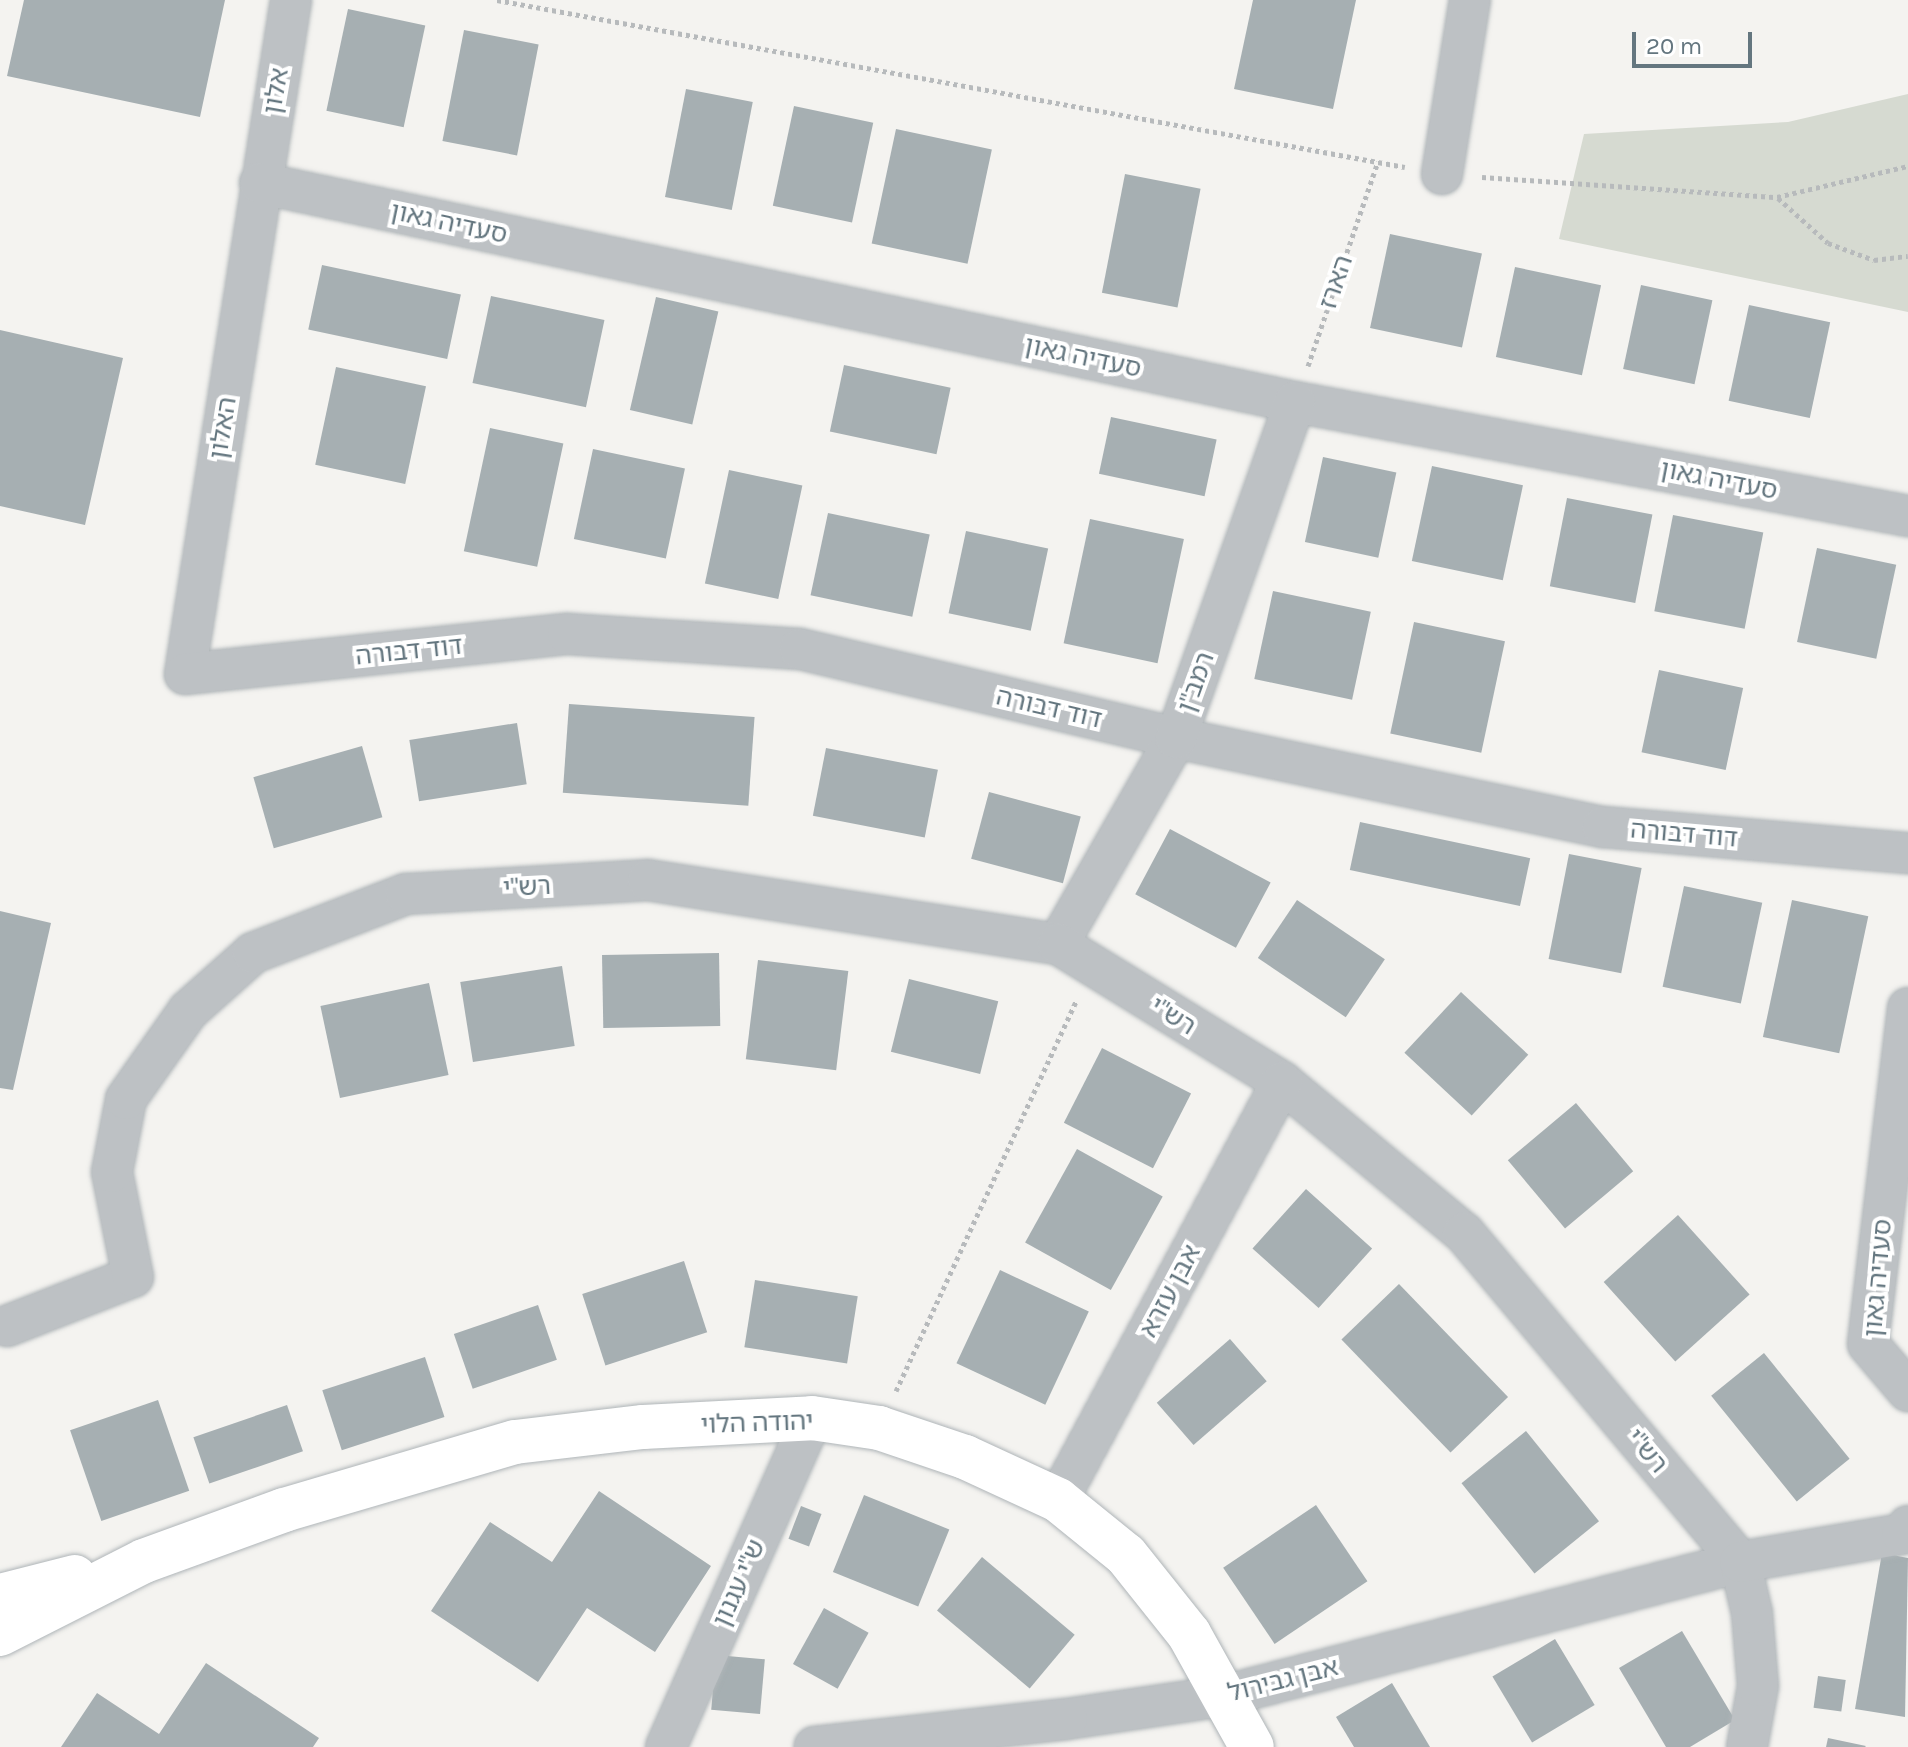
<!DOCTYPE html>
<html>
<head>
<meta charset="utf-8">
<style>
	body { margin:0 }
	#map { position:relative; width:1908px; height:1747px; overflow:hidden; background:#f4f3f0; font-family:Karla,"Noto Sans Hebrew",sans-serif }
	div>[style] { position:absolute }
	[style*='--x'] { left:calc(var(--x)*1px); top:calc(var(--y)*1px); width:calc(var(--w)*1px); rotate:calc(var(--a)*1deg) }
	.green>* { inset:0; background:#d6dad1 }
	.building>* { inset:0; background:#a6afb2; transform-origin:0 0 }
	.path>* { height:5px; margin-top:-2.5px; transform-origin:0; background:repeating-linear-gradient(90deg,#b7babc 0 4px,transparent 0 8px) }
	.roads { filter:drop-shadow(0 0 2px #afb5b8) drop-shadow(0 0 2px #afb5b8) }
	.street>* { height:40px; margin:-20px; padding:0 20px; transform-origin:20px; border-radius:20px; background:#bdc1c4 }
	.secondary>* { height:44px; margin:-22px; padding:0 22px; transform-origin:22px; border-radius:22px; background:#fff }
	span { translate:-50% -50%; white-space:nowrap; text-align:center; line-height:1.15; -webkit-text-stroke:8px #fff; paint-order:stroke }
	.street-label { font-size:26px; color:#64767f }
	.scale { position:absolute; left:1632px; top:32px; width:120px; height:36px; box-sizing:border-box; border:4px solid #64767f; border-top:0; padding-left:10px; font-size:24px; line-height:28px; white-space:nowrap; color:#64767f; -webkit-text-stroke:6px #fff; paint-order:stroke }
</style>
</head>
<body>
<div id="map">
	<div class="green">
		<div style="clip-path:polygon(1908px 94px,1908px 312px,1559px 239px,1584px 134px,1788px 122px)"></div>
	</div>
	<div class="building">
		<div style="clip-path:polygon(24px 0,225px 0,200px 117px,7px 76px)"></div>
		<div style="clip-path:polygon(1253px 0,1356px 0,1333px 109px,1234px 89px)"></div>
		<div style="left:348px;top:9px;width:79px;height:104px;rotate:12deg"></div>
		<div style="left:464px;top:30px;width:76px;height:113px;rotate:11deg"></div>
		<div style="left:686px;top:89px;width:68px;height:110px;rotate:11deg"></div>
		<div style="left:794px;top:106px;width:81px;height:102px;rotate:12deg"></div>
		<div style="left:896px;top:129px;width:98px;height:117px;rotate:12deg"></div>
		<div style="left:1125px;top:174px;width:77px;height:121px;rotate:11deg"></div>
		<div style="left:1390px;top:234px;width:94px;height:96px;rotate:12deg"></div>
		<div style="left:322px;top:265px;width:142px;height:66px;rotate:12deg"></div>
		<div style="left:1515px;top:267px;width:88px;height:92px;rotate:12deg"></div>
		<div style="left:1641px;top:285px;width:73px;height:86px;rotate:12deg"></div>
		<div style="left:491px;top:296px;width:116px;height:89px;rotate:12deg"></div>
		<div style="left:656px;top:297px;width:64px;height:116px;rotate:13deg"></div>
		<div style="left:1749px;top:305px;width:83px;height:98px;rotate:12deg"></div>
		<div style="clip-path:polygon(0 330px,123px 358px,85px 525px,0 506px)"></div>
		<div style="left:844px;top:365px;width:109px;height:68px;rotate:12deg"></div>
		<div style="left:336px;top:367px;width:92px;height:100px;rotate:12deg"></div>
		<div style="left:1111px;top:417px;width:108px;height:58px;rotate:12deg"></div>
		<div style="left:490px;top:428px;width:75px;height:126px;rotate:12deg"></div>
		<div style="left:593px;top:449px;width:94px;height:92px;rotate:12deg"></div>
		<div style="left:1323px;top:457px;width:75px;height:87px;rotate:12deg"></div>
		<div style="left:1432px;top:466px;width:93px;height:97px;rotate:12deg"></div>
		<div style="left:729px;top:470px;width:75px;height:116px;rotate:12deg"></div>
		<div style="left:1567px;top:498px;width:87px;height:90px;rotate:11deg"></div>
		<div style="left:828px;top:513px;width:104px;height:84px;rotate:12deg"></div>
		<div style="left:1673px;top:515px;width:92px;height:98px;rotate:11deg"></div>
		<div style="left:1090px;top:519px;width:96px;height:127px;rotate:12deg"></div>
		<div style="left:966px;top:531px;width:84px;height:84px;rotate:12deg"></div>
		<div style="left:1817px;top:548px;width:81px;height:96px;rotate:12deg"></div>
		<div style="left:1273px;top:591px;width:100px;height:90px;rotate:12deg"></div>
		<div style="left:1414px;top:622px;width:93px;height:114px;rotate:12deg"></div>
		<div style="left:1659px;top:670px;width:86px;height:84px;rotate:12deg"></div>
		<div style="left:569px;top:704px;width:186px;height:89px;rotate:4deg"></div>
		<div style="left:517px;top:723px;width:62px;height:109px;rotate:81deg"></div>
		<div style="left:362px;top:746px;width:74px;height:113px;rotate:74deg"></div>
		<div style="left:826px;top:748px;width:114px;height:69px;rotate:11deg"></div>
		<div style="left:989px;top:792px;width:95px;height:69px;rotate:15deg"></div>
		<div style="left:1360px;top:822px;width:174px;height:49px;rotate:12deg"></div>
		<div style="left:1170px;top:829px;width:114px;height:74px;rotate:28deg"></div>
		<div style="left:1569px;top:854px;width:74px;height:107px;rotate:11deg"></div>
		<div style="left:1684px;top:886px;width:80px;height:103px;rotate:12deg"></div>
		<div style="left:1297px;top:900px;width:106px;height:70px;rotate:34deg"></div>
		<div style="left:1792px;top:900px;width:78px;height:140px;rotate:12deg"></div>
		<div style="clip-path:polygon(0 911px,51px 923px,13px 1090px,0 1088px)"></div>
		<div style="left:719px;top:953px;width:73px;height:117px;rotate:89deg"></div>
		<div style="left:758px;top:960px;width:91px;height:100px;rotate:7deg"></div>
		<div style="left:562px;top:966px;width:81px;height:103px;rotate:81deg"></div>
		<div style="left:909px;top:979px;width:92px;height:75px;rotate:14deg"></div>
		<div style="left:429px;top:983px;width:94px;height:111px;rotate:78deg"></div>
		<div style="left:1461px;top:992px;width:92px;height:83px;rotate:43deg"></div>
		<div style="left:1102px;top:1048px;width:100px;height:84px;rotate:27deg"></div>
		<div style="left:1576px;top:1103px;width:89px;height:89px;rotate:50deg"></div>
		<div style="left:1077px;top:1149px;width:98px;height:107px;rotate:29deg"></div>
		<div style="left:1306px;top:1189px;width:89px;height:80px;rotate:42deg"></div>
		<div style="left:1678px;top:1215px;width:107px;height:100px;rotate:48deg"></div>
		<div style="left:684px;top:1261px;width:75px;height:107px;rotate:72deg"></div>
		<div style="left:1000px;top:1270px;width:98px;height:103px;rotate:25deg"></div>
		<div style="left:755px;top:1280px;width:104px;height:68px;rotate:9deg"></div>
		<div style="left:1399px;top:1284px;width:157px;height:80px;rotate:46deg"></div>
		<div style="left:538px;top:1305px;width:58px;height:89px;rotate:71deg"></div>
		<div style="left:1230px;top:1339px;width:56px;height:97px;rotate:49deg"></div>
		<div style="left:1764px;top:1353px;width:136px;height:68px;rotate:51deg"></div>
		<div style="left:425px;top:1357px;width:63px;height:108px;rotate:72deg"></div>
		<div style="left:158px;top:1400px;width:96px;height:93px;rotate:71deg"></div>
		<div style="left:287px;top:1405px;width:49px;height:99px;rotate:71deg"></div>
		<div style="left:1526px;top:1431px;width:116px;height:83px;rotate:51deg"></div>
		<div style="clip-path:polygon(599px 1491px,711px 1566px,655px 1652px,587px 1608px,538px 1682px,431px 1611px,490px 1522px,552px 1562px)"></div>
		<div style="left:864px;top:1495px;width:92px;height:83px;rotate:22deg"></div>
		<div style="left:1316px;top:1505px;width:92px;height:112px;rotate:56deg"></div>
		<div style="left:801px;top:1506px;width:22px;height:35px;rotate:21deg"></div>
		<div style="clip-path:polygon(1882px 1553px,1908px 1558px,1905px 1717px,1855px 1709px)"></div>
		<div style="left:982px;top:1557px;width:121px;height:70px;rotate:40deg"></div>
		<div style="left:824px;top:1608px;width:51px;height:64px;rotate:29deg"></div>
		<div style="clip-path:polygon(1682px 1631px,1735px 1720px,1690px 1747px,1666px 1747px,1619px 1668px)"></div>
		<div style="left:1555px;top:1639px;width:77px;height:73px;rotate:59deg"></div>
		<div style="left:716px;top:1655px;width:49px;height:55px;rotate:5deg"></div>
		<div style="clip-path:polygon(206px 1663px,319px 1738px,313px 1747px,61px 1747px,97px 1693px,159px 1734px)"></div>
		<div style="left:1818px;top:1676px;width:28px;height:32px;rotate:8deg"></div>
		<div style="clip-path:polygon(1392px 1683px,1430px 1747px,1354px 1747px,1336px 1717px)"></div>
		<div style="clip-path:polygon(1828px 1738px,1866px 1746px,1865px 1747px,1826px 1747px)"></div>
	</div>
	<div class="path">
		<div style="--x:497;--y:0;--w:923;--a:10.42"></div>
		<div style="--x:1482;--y:177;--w:296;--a:3.9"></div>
		<div style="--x:1777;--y:197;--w:135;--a:-13.3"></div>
		<div style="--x:1778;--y:198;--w:67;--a:42"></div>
		<div style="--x:1828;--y:243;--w:49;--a:20.3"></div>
		<div style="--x:1874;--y:260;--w:34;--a:-7"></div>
		<div style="--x:1308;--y:366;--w:216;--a:-71.1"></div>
		<div style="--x:896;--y:1391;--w:430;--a:-65.2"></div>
	</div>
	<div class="roads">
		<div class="street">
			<div style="--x:291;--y:0;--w:682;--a:98.94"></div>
			<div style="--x:185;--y:674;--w:385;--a:-6"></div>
			<div style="--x:568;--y:634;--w:232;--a:3.7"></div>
			<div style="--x:800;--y:649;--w:386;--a:13.3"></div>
			<div style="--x:1176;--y:738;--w:436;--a:11.8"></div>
			<div style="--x:1603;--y:827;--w:306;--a:4.9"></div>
			<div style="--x:1442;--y:174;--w:176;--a:-80.9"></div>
			<div style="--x:260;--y:183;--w:1058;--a:11.95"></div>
			<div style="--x:1295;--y:402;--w:624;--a:10.53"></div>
			<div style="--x:1058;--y:944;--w:237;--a:-60.2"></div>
			<div style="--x:1176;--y:738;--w:356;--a:-70.5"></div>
			<div style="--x:1908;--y:1008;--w:338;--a:96.8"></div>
			<div style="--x:1868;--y:1344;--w:62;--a:49.6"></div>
			<div style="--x:7;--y:1326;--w:135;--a:-21.3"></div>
			<div style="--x:133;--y:1277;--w:107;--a:-101.3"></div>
			<div style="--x:112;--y:1172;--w:74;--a:-79.1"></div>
			<div style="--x:126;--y:1099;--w:108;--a:-54.8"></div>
			<div style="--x:188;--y:1011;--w:87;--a:-41.7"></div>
			<div style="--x:253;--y:953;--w:164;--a:-21.1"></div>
			<div style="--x:406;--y:894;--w:242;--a:-3.3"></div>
			<div style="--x:648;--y:880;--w:415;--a:8.9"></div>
			<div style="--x:1058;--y:944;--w:263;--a:31.6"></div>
			<div style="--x:1282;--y:1082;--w:236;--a:39.7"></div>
			<div style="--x:1464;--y:1233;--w:429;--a:50"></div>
			<div style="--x:1740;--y:1562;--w:534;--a:165.47"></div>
			<div style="--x:1223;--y:1696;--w:158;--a:171.6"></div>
			<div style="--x:1067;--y:1719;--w:254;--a:173.7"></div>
			<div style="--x:1058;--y:1500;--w:474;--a:-61.8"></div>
			<div style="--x:666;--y:1747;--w:360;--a:-66.1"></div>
			<div style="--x:1747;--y:1747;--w:62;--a:-79.8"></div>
			<div style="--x:1758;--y:1686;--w:73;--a:-94.7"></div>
			<div style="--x:1752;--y:1613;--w:52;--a:-103.2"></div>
			<div style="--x:1740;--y:1562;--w:164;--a:-9.8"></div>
			<div style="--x:1902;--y:1534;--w:10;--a:-53"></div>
		</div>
		<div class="secondary">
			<div style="--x:0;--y:1596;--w:77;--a:-14.2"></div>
			<div style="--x:0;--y:1634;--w:161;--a:-26.9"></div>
			<div style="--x:144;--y:1561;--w:149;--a:-20"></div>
			<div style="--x:284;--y:1510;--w:241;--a:-16.4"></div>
			<div style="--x:515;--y:1442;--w:129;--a:-6.7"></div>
			<div style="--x:643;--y:1427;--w:169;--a:-3"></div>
			<div style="--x:812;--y:1418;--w:68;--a:8.5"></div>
			<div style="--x:879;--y:1428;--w:91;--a:18.6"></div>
			<div style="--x:965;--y:1457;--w:102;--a:24.8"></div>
			<div style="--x:1058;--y:1500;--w:87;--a:39"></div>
			<div style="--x:1126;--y:1555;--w:101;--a:51.4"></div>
			<div style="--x:1189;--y:1634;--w:129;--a:60.9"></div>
		</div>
	</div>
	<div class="street-label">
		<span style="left:276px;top:91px;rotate:-80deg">אלון</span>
		<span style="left:449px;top:223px;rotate:12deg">סעדיה גאון</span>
		<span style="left:1336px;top:282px;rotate:-71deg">הארז</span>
		<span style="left:1083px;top:357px;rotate:12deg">סעדיה גאון</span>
		<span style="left:223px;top:428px;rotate:-81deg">האלון</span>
		<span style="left:1719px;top:480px;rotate:11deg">סעדיה גאון</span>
		<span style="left:409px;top:651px;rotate:-6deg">דוד דבורה</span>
		<span style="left:1196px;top:682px;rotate:-70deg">רמב"ן</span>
		<span style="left:1049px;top:708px;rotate:13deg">דוד דבורה</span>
		<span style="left:1684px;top:834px;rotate:5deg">דוד דבורה</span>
		<span style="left:527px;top:887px;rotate:-3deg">רש"י</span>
		<span style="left:1173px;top:1016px;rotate:32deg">רש"י</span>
		<span style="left:1878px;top:1278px;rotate:-85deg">סעדיה גאון</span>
		<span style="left:1170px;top:1291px;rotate:-62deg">אבן עזרא</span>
		<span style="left:757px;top:1423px;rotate:-2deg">יהודה הלוי</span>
		<span style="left:1647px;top:1451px;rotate:50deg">רש"י</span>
		<span style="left:739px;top:1583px;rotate:-66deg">ש"י עגנון</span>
		<span style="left:1283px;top:1680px;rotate:-14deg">אבן גבירול</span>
	</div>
	<div class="scale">20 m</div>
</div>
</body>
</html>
